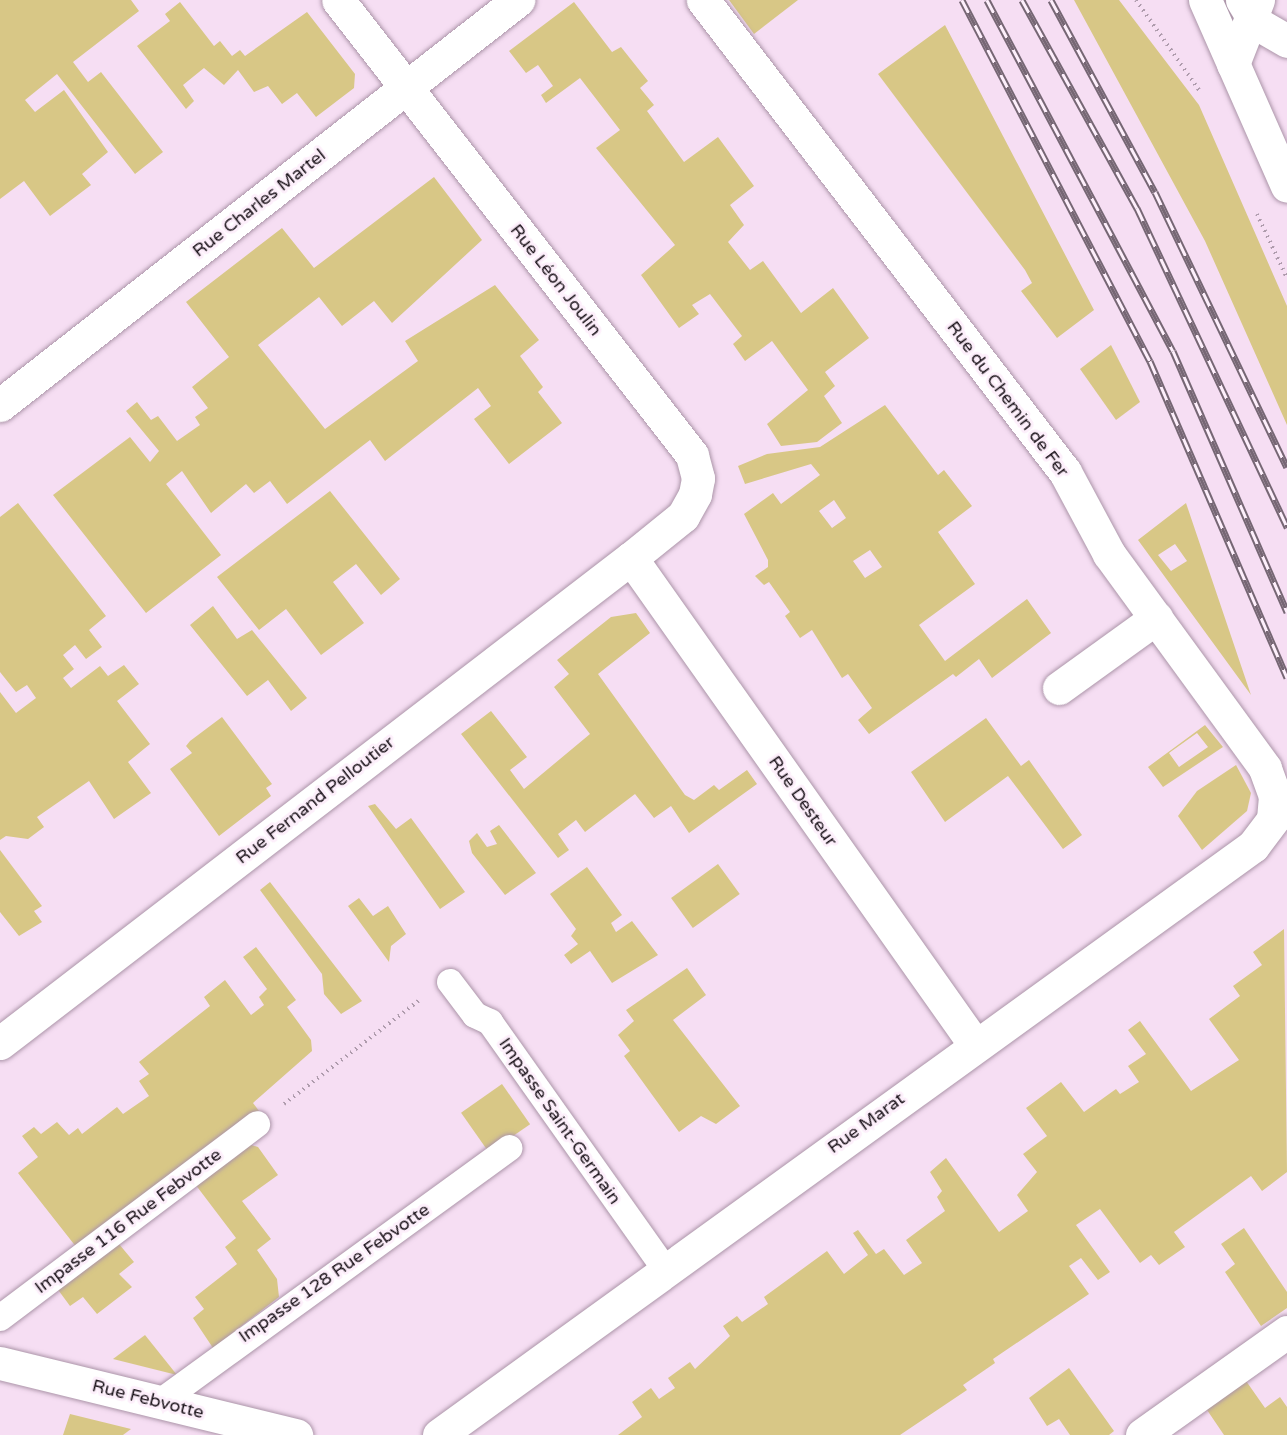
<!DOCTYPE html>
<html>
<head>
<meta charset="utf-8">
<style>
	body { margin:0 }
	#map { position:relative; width:1287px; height:1435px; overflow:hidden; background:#f6def3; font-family:"Varela Round",sans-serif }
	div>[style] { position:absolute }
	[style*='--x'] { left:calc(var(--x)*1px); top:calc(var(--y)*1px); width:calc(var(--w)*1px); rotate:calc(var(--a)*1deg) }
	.green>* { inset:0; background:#d8c786; transform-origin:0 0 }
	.path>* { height:4px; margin-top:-2px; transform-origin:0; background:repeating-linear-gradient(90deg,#ae9bac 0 1.5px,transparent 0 6px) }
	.roads { filter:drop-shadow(0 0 2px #ac95a9) drop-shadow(0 0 2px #ac95a9) }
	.service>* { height:26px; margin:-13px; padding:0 13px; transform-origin:13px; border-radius:13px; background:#fff }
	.minor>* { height:33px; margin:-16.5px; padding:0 16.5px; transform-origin:16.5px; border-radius:16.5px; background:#fff }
	.tertiary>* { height:33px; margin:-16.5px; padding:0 16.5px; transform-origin:16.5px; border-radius:16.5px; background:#fff }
	.primary>* { height:33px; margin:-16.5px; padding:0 16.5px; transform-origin:16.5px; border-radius:16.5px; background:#fff }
	.rail>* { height:7px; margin-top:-3.5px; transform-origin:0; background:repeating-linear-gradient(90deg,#fdeffb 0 14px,#766774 0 28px); box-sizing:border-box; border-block:2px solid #766774 }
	span { translate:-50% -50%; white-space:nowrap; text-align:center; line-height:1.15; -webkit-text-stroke:6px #fdeffb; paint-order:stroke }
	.street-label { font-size:18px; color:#181017 }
</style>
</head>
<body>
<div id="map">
	<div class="green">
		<div style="clip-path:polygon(0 0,131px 0,139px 11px,73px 62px,88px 82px,101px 72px,163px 152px,135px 174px,57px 74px,25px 100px,35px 112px,64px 90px,108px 152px,82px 174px,91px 185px,50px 216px,24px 181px,0 199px)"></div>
		<div style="clip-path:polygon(729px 0,798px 0,754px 34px)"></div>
		<div style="clip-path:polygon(1074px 0,1119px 0,1199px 105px,1287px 306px,1287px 425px,1205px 241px)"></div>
		<div style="clip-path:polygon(180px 2px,214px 46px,220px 41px,232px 56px,240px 50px,245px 56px,307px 12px,355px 74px,354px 88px,316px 117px,297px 93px,282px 104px,268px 86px,254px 92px,238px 70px,224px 85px,204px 68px,183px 85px,194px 101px,186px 109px,137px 46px,170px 21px,165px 14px)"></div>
		<div style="clip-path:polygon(574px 2px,612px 52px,621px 47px,648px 81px,640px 88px,654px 105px,647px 111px,684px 162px,718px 137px,754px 186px,730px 205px,744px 225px,728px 242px,750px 270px,763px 261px,801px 313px,833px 288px,869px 338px,825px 372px,835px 386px,824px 396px,842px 423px,817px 442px,781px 446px,767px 424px,808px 390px,772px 341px,745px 361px,733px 344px,742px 336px,710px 294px,692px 305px,699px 314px,679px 328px,641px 275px,675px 245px,596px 148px,620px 130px,580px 78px,546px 103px,541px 95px,553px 86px,538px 65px,526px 73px,509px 51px)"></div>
		<div style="clip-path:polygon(945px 25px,1094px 310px,1057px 338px,1021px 291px,1032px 283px,1025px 270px,878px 74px)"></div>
		<div style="clip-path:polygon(434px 177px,482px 240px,392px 323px,374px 301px,342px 326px,319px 297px,258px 345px,325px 429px,418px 361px,405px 341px,495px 285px,539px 340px,520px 356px,543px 387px,538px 392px,562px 423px,509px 464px,474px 419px,491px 406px,478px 388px,385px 461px,370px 440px,287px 504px,270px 481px,254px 493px,246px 484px,211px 513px,182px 471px,166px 484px,221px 555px,146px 613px,53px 495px,130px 437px,150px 462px,159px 451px,126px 411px,137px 402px,151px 420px,158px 416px,177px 441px,200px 425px,195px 417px,208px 408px,192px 387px,229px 357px,186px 302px,282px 228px,314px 268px)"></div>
		<div style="clip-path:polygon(1111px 345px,1140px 402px,1116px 420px,1080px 369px)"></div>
		<div style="clip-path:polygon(evenodd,885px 405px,938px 475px,944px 470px,972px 506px,938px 532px,975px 584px,919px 625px,945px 661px,1027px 599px,1051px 633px,992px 678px,979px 659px,956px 677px,953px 674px,869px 734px,858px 720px,872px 708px,848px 674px,842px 678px,812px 630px,800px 638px,785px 616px,790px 612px,769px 582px,764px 585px,755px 576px,768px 567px,768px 560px,744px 514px,773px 493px,781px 504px,820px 475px,811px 464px,745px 484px,738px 466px,767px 454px,820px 447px,885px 405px,834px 500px,846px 518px,832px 528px,819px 511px,834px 500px,885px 405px,870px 550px,882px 567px,865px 578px,853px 561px,870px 550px)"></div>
		<div style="clip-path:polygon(330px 491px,400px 579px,381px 595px,356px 564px,333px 582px,364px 623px,321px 655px,286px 609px,259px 630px,217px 577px)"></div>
		<div style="clip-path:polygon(18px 503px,106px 616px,89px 630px,102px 647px,86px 659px,75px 645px,63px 655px,74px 669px,63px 678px,71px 688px,100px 666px,108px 676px,124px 665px,139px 684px,117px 701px,150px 744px,128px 762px,151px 793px,114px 819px,89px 781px,37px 817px,44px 827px,28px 839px,6px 836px,0 840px,0 692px,16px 713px,36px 698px,27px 685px,16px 692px,0 672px,0 517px)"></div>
		<div style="clip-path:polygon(evenodd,1186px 503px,1251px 695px,1138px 540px,1186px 503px,1175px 544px,1187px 561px,1171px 571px,1158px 555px,1175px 544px)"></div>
		<div style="clip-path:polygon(213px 606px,237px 639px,252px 630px,307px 698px,291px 711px,268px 680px,247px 696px,190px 625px)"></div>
		<div style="clip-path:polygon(636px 613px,650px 633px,598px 674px,685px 795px,694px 800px,714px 785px,719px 790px,747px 770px,757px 784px,689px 833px,671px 806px,654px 818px,635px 794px,585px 832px,576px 820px,558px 834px,569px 850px,558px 858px,461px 734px,491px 711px,527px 757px,510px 770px,524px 789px,590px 734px,554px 687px,569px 674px,557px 660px,611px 617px)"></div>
		<div style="clip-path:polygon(222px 717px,272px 784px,266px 788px,271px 796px,219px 836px,170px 769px,192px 753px,186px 746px,190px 741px)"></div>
		<div style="clip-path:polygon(986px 718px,1021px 766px,1029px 760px,1082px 835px,1063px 849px,1008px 776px,945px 822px,911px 772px)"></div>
		<div style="clip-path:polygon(evenodd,1205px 725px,1223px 747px,1163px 787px,1148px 767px,1205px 725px,1197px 733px,1208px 747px,1179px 767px,1169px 753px,1197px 733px)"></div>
		<div style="clip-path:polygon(1236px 765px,1251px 793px,1247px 811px,1202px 850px,1178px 816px,1197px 791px)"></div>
		<div style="clip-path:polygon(375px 804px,396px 829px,411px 818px,465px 892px,440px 909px,368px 806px)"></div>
		<div style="clip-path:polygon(499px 825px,536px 873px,505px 895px,472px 853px,469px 841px,477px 833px,487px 847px,497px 844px,490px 831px)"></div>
		<div style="clip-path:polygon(0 850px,42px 906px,34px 911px,42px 922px,19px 936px,0 912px)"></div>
		<div style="left:718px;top:864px;width:37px;height:58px;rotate:54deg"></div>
		<div style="clip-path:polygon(587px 867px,622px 915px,611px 923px,616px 932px,632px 921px,658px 955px,612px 983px,590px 951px,571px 964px,564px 955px,578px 944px,571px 936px,576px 929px,550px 894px)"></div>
		<div style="clip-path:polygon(270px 882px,362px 1001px,341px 1014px,324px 994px,322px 974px,260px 890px)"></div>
		<div style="clip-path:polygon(359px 898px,373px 916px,388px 906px,406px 934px,391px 946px,389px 962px,348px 906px)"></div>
		<div style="clip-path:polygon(1284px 929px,1287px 1172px,1262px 1191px,1251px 1176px,1174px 1232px,1185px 1247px,1159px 1265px,1151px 1255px,1140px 1263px,1100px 1209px,1076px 1225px,1110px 1272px,1098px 1280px,1081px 1258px,1069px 1266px,1089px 1294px,993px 1359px,995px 1363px,963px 1385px,967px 1390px,900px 1435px,618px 1435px,642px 1417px,632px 1402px,651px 1388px,659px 1399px,675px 1388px,668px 1378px,690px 1362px,695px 1369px,730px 1336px,723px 1326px,737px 1316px,742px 1322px,768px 1304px,764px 1297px,827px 1251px,844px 1274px,868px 1255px,853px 1233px,858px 1230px,876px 1254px,884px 1249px,904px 1275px,922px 1263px,906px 1240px,945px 1211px,937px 1197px,942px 1191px,930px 1172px,946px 1158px,999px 1232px,1028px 1211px,1017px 1195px,1037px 1172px,1023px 1154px,1047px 1136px,1026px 1108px,1061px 1082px,1084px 1112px,1116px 1089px,1120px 1094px,1139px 1082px,1128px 1066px,1146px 1054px,1128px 1030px,1140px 1021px,1191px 1091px,1239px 1060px,1209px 1019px,1240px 996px,1233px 986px,1262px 965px,1253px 952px)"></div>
		<div style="clip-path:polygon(256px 947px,296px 1000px,287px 1007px,311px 1040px,312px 1051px,253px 1103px,259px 1111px,77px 1248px,18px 1173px,38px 1157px,22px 1136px,34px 1127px,41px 1134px,57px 1122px,69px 1135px,78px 1128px,82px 1134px,117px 1107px,123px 1114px,149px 1096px,139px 1081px,149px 1074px,139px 1062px,210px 1006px,204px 997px,225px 980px,251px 1015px,264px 1005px,259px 997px,267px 989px,243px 957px)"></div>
		<div style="clip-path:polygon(687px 968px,706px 995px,673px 1020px,740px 1106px,716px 1124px,701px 1116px,679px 1132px,624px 1056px,630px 1051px,618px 1035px,634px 1021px,626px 1010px)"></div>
		<div style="left:502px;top:1084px;width:49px;height:50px;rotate:55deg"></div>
		<div style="clip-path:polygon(248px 1144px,258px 1147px,278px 1175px,242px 1201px,271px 1239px,257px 1250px,277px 1279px,279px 1297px,213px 1348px,193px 1318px,204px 1309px,195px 1297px,237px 1264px,225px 1247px,236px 1238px,195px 1184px)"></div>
		<div style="clip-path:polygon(1244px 1228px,1287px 1292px,1287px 1308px,1261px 1326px,1225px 1272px,1235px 1264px,1221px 1244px)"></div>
		<div style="clip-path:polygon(119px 1244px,134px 1262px,119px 1274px,132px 1287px,97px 1314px,83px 1297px,70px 1306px,56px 1287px)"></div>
		<div style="clip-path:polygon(145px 1335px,177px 1375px,113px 1359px)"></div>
		<div style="clip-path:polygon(1069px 1368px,1114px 1431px,1109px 1435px,1070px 1435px,1059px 1419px,1047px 1426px,1029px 1398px)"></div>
		<div style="clip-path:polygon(1244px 1378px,1265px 1408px,1280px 1397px,1287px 1407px,1287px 1435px,1224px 1435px,1205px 1407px)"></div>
		<div style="clip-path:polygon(70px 1414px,131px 1429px,123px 1435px,63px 1435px)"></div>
	</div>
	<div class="path">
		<div style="--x:1136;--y:0;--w:110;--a:55"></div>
		<div style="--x:1257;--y:214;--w:71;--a:64.9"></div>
		<div style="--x:284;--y:1104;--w:173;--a:-37.5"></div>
	</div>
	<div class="roads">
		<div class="service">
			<div style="--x:450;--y:982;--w:41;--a:52.9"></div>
			<div style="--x:475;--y:1015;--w:17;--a:25"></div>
			<div style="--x:490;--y:1022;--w:301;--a:54.7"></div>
			<div style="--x:0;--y:1318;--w:322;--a:-37"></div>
			<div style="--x:160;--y:1402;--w:432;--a:-36"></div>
		</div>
		<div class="minor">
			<div style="--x:1242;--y:0;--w:27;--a:59"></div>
			<div style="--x:1256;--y:23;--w:36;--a:30"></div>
			<div style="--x:1233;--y:64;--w:69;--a:-68.7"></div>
			<div style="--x:0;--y:405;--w:658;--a:-38.02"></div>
			<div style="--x:631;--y:558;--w:596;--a:54.76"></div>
			<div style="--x:1059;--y:688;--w:120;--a:-35.8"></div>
			<div style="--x:0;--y:1043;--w:796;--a:-37.55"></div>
			<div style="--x:631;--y:558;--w:67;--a:-38.9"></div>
			<div style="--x:683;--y:516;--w:25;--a:-61"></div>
			<div style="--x:695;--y:494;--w:16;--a:-79"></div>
			<div style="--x:698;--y:478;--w:24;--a:-105"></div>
			<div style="--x:692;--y:455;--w:576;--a:-127.88"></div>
			<div style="--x:439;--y:1435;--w:1005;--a:-35.89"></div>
			<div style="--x:1253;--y:846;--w:34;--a:-53"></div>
			<div style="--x:1273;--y:819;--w:23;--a:-85"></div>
			<div style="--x:1275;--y:796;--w:30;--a:-110"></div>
			<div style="--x:1265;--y:768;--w:265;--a:-126.1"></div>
			<div style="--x:1109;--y:554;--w:93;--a:-118.2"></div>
			<div style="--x:1065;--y:472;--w:595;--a:-127.49"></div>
			<div style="--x:1142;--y:1435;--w:178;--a:-35.4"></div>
		</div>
		<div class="tertiary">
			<div style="--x:0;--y:1363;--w:305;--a:13.7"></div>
		</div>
		<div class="primary">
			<div style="--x:1205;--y:0;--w:203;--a:66.2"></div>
		</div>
	</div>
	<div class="rail">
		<div style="--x:962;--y:0;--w:407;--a:62.5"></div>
		<div style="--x:1150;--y:361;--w:345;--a:66.6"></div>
		<div style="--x:987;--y:0;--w:397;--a:62.1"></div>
		<div style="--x:1173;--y:351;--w:285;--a:66.4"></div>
		<div style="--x:1022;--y:0;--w:238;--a:61.1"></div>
		<div style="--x:1137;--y:208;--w:353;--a:64.8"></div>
		<div style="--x:1051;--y:0;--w:218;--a:61.6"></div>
		<div style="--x:1155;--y:192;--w:305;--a:64.4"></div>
	</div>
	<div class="street-label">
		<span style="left:259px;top:203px;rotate:-38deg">Rue Charles Martel</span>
		<span style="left:556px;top:280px;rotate:52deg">Rue Léon Joulin</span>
		<span style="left:1008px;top:399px;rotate:53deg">Rue du Chemin de Fer</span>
		<span style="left:315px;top:800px;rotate:-38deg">Rue Fernand Pelloutier</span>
		<span style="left:803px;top:801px;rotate:55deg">Rue Desteur</span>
		<span style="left:560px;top:1121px;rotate:55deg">Impasse Saint-Germain</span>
		<span style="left:866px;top:1123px;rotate:-36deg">Rue Marat</span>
		<span style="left:128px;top:1221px;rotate:-37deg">Impasse 116 Rue Febvotte</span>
		<span style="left:334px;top:1273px;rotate:-35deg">Impasse 128 Rue Febvotte</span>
		<span style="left:148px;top:1399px;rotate:14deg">Rue Febvotte</span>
	</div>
</div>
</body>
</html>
